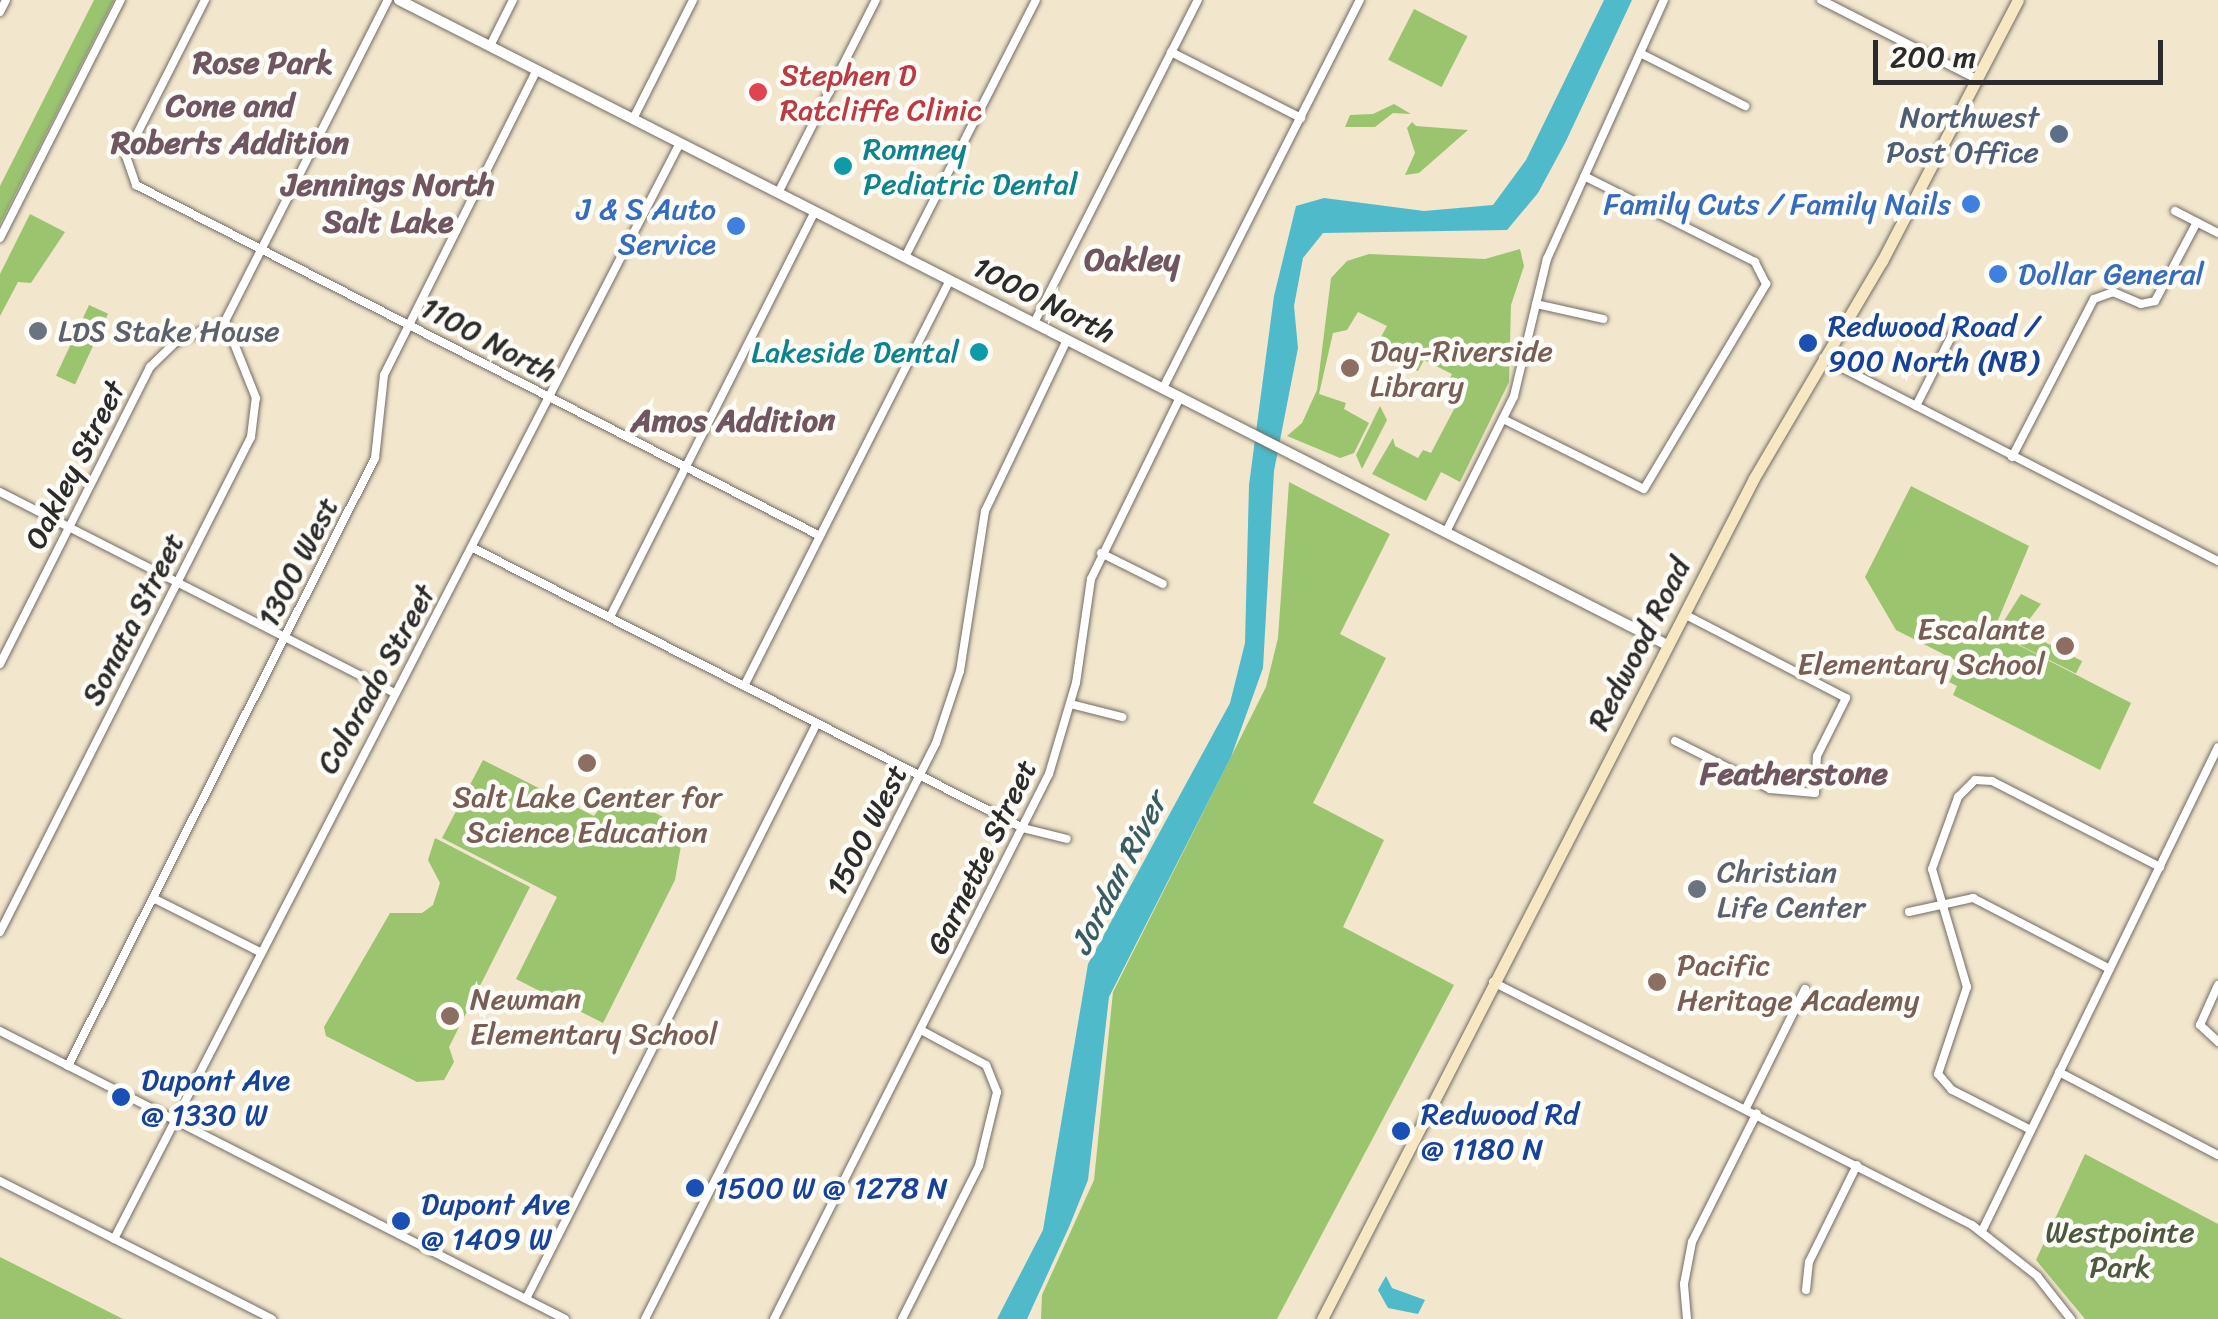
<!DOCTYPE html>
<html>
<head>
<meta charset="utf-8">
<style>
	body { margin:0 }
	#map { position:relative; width:2218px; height:1319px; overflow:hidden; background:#f2e6cd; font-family:Sriracha,sans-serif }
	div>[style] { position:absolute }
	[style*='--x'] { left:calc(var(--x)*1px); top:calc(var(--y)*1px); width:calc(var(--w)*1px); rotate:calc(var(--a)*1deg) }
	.green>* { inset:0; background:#9bc46f; transform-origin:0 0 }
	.water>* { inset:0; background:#4ebaca }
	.roads { filter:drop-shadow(0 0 2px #716c64) drop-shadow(0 0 2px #716c64) }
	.minor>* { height:8px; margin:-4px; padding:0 4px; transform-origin:4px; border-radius:4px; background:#fff }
	.tertiary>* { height:10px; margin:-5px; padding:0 5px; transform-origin:5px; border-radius:5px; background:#fff }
	.secondary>* { height:11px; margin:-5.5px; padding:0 5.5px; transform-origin:5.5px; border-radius:5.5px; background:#f7e8c3 }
	.dots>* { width:28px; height:28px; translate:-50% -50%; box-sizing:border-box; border:5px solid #fdfcf7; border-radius:50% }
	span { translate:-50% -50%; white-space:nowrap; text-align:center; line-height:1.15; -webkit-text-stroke:9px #fdfcf7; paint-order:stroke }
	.health-label { font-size:30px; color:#be3a42 }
	.left { translate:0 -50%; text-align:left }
	.service-label { font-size:30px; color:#4e5e75 }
	.right { translate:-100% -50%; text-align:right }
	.culture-label { font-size:30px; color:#0d838f }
	.shop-label { font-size:30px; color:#366cbe }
	.street-label { font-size:30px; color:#2b2b2b }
	.transit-label { font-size:30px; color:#164399 }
	.worship-label { font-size:30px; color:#5b616d }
	.education-label { font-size:30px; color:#785e54 }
	.park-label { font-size:30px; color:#4d593f }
	.neighbourhood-label { font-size:32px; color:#705661; font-weight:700 }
	.water-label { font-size:32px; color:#375d63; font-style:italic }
	.scale { position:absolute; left:1873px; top:40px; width:290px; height:45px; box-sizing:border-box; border:5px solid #2b2b2b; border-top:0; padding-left:12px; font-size:30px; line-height:35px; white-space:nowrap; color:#2b2b2b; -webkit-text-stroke:8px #fdfcf7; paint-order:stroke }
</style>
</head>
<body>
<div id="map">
	<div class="green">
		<div style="clip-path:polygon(94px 0,114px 0,0 224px,0 186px)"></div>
		<div style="left:1414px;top:9px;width:60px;height:57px;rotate:27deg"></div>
		<div style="clip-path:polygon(1394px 104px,1411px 114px,1393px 113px,1375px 127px,1345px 127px,1350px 115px,1373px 114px)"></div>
		<div style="clip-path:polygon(1412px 122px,1416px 126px,1468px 130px,1419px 173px,1405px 175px,1415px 153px,1407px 128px)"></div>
		<div style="clip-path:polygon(30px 214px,65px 232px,31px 283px,18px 282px,0 316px,0 274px)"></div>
		<div style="clip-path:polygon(1520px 249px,1524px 266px,1511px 305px,1509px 382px,1460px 482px,1441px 472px,1426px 501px,1372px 474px,1393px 438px,1395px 446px,1418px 458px,1423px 450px,1431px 453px,1463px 392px,1448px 383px,1452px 374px,1424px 360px,1418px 371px,1372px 353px,1387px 326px,1358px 312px,1347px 330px,1333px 333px,1319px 394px,1346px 403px,1344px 409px,1369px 423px,1354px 453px,1340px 458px,1287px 436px,1302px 423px,1317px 390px,1331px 278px,1347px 261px,1369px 254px,1485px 259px)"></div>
		<div style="left:89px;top:305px;width:21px;height:78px;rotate:25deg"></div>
		<div style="clip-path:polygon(1380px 406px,1387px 420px,1362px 469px,1356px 455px)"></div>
		<div style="clip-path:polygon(1289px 482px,1390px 534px,1340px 634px,1386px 658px,1313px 803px,1384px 840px,1343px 927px,1454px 985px,1277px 1319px,1041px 1319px,1042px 1295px,1094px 1180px,1113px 992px,1266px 687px,1278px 638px)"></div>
		<div style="clip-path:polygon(1911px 486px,2029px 546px,1993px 632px,2131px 703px,2100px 770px,1953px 695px,1957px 686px,1949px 682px,1959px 662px,1896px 630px,1865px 577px)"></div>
		<div style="clip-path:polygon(2021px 594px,2041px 604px,2019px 633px,2002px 624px)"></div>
		<div style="left:2027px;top:633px;width:62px;height:14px;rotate:27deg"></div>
		<div style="clip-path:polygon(483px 760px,594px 816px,612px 790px,684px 828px,675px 880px,603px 1023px,516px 979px,557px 897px,442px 838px)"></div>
		<div style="clip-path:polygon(435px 838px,530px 887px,449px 1047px,454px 1062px,444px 1080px,417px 1082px,326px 1036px,324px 1027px,390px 913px,422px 913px,433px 905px,440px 883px,428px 860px)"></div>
		<div style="clip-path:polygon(2085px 1154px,2218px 1224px,2218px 1319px,2085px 1319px,2036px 1260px)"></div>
		<div style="clip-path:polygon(0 1257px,123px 1319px,0 1319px)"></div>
	</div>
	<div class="water">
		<div style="clip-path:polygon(1604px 0,1632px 0,1566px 141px,1538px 193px,1507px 230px,1323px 233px,1303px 258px,1294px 306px,1298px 348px,1274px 471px,1263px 668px,1231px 757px,1109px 997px,1088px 1180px,1069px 1227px,1027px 1319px,997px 1319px,1043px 1230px,1088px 964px,1230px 703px,1245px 643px,1249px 485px,1274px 296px,1296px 206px,1324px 198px,1424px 211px,1493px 205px,1526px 160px)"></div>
		<div style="clip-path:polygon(1386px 1276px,1392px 1288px,1425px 1300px,1418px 1314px,1388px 1308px,1378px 1290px)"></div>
	</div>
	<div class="roads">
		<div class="minor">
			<div style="--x:205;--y:0;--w:175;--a:116.9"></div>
			<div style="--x:126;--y:156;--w:31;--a:71"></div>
			<div style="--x:136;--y:185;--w:769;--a:27.16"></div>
			<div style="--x:1821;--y:0;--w:175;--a:26.9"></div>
			<div style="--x:0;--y:12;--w:13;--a:-63"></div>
			<div style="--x:490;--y:46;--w:51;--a:-63.4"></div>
			<div style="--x:1171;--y:52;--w:146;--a:26.9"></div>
			<div style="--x:1640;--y:53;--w:118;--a:26.8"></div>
			<div style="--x:633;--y:119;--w:133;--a:-63.2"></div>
			<div style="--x:778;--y:193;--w:216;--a:-63.1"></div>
			<div style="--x:2175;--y:211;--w:48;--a:27.1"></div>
			<div style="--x:0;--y:238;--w:267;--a:-63.1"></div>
			<div style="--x:905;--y:257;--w:288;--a:-63"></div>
			<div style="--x:1536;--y:304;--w:69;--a:12.6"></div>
			<div style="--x:1034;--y:323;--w:362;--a:-63.1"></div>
			<div style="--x:1823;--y:358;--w:444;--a:27.2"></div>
			<div style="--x:1163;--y:388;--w:435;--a:-63.1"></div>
			<div style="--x:1916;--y:406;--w:80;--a:-63.1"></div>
			<div style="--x:1503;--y:419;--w:157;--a:26.4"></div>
			<div style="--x:1644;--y:489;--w:239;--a:-59.2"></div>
			<div style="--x:1766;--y:284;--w:25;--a:-117"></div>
			<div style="--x:1755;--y:262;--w:191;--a:-153.3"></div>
			<div style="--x:2012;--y:457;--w:178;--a:-62.6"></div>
			<div style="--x:2094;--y:299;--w:20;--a:-20"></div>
			<div style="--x:2113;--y:292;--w:30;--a:23"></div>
			<div style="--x:2141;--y:304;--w:14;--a:-12"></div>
			<div style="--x:2155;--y:301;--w:89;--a:-62"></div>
			<div style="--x:0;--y:492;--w:439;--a:27"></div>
			<div style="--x:1446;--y:532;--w:152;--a:-63.4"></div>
			<div style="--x:1514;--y:396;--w:141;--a:-76.5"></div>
			<div style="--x:1547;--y:259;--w:284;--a:-65.7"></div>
			<div style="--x:475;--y:549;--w:615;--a:26.98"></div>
			<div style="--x:1023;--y:828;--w:45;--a:14"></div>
			<div style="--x:1101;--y:553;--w:69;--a:26.6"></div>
			<div style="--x:610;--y:617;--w:454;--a:-63.2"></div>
			<div style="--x:0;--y:664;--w:333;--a:-63.2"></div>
			<div style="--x:150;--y:367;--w:36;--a:-44"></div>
			<div style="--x:176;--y:342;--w:53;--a:-23.2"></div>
			<div style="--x:225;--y:321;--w:360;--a:-63.1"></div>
			<div style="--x:744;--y:686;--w:455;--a:-63.1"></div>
			<div style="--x:1071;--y:704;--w:53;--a:14.3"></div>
			<div style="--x:1675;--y:741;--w:106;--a:26.8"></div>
			<div style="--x:1770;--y:789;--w:45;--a:5.1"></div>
			<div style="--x:1815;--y:793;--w:37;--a:-87"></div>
			<div style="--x:1817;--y:756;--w:65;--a:-63.4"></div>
			<div style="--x:1846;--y:698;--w:182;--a:-152.6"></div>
			<div style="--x:153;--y:898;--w:120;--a:26.8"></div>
			<div style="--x:1909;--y:912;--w:66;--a:-12.3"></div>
			<div style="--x:1973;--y:898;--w:154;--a:27.4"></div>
			<div style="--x:0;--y:932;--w:555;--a:-63.11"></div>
			<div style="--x:251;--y:437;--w:39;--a:-83"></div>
			<div style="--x:256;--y:398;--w:83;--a:-111.9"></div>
			<div style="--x:1493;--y:982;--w:537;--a:26.9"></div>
			<div style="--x:1972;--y:1225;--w:83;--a:38.1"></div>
			<div style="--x:2037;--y:1276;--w:55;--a:51.7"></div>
			<div style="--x:2218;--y:985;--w:44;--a:114.2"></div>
			<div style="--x:2200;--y:1025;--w:25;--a:43"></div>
			<div style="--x:0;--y:1031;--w:634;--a:27.01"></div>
			<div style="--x:68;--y:1066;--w:681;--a:-63.21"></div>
			<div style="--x:375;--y:458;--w:83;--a:-83.8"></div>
			<div style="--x:384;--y:375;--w:341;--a:-63.4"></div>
			<div style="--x:2059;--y:1072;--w:179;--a:27.6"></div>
			<div style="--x:1746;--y:1108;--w:133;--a:-63.6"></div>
			<div style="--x:2031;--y:1130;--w:89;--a:-153.1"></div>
			<div style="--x:1952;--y:1090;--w:21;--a:-131"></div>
			<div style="--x:1938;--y:1074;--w:92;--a:-71.6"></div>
			<div style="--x:1967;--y:987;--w:123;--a:-106.5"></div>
			<div style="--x:1932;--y:869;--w:77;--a:-70.1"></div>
			<div style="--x:1958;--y:797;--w:24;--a:-45"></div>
			<div style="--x:1975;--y:780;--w:17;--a:3"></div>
			<div style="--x:1992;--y:781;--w:189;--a:27.1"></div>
			<div style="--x:0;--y:1181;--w:305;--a:26.9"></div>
			<div style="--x:1982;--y:1231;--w:538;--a:-64.01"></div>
			<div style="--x:114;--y:1239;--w:1234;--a:-62.69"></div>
			<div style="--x:1806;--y:1290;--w:28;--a:-84"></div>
			<div style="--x:1809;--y:1262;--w:108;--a:-63.7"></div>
			<div style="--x:526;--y:1299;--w:645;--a:-63.2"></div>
			<div style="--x:645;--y:1319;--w:645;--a:-63.2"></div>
			<div style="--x:936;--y:743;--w:76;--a:-71.6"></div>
			<div style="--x:960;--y:671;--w:162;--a:-81.1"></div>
			<div style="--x:985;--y:511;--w:190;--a:-64.4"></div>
			<div style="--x:774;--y:1319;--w:610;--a:-63.23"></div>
			<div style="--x:1049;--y:774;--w:95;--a:-73.5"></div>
			<div style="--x:1076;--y:683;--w:105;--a:-81.8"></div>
			<div style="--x:1091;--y:579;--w:203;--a:-63.9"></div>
			<div style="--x:902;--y:1319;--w:171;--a:-63.3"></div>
			<div style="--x:979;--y:1166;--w:76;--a:-76.3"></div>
			<div style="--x:997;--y:1092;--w:29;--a:-112"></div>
			<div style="--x:986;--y:1065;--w:74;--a:-151.7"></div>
			<div style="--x:1687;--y:1319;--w:35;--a:-95"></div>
			<div style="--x:1684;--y:1284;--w:43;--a:-79.2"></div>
			<div style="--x:1692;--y:1242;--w:144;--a:-63.3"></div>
		</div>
		<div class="tertiary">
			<div style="--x:399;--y:0;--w:1423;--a:26.96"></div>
		</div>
		<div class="secondary">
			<div style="--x:1322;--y:1319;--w:945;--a:-62.81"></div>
			<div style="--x:1754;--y:478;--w:252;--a:-59.5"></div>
			<div style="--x:1882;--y:261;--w:294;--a:-62.5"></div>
		</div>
	</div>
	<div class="dots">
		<div style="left:758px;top:92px;background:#e0444e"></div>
		<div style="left:2059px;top:134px;background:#5c6f8a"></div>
		<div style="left:843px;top:166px;background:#0f9aa8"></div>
		<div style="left:1971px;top:204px;background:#3f7fe0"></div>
		<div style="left:736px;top:226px;background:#3f7fe0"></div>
		<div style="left:1998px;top:274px;background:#3f7fe0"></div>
		<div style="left:38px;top:331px;background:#6b7280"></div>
		<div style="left:1808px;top:343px;background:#1a4fb4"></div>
		<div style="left:979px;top:352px;background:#0f9aa8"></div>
		<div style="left:1350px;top:368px;background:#8d6e63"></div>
		<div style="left:2065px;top:646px;background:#8d6e63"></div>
		<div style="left:587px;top:763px;background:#8d6e63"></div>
		<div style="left:1697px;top:889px;background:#6b7280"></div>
		<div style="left:1657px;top:982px;background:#8d6e63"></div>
		<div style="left:450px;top:1016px;background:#8d6e63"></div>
		<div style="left:121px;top:1097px;background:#1a4fb4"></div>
		<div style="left:1401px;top:1131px;background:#1a4fb4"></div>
		<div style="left:695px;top:1188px;background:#1a4fb4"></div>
		<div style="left:401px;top:1221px;background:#1a4fb4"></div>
	</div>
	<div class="health-label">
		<span class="left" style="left:780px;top:92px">Stephen D<br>Ratcliffe Clinic</span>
	</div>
	<div class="service-label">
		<span class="right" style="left:2039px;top:134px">Northwest<br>Post Office</span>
	</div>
	<div class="culture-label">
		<span class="left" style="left:863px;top:166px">Romney<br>Pediatric Dental</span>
		<span class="right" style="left:959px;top:352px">Lakeside Dental</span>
	</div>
	<div class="shop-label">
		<span class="right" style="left:1951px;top:204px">Family Cuts / Family Nails</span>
		<span class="right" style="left:716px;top:226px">J &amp; S Auto<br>Service</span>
		<span class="left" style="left:2018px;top:274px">Dollar General</span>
	</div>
	<div class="street-label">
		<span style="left:1044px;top:300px;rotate:27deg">1000 North</span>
		<span style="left:489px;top:340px;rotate:28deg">1100 North</span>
		<span style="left:75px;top:465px;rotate:-63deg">Oakley Street</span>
		<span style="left:298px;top:562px;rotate:-63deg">1300 West</span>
		<span style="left:133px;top:619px;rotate:-63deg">Sonata Street</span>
		<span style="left:1639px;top:644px;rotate:-63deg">Redwood Road</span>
		<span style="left:376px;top:679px;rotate:-61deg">Colorado Street</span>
		<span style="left:867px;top:830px;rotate:-63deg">1500 West</span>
		<span style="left:982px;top:857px;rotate:-64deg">Garnette Street</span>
	</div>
	<div class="transit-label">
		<span class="left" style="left:1828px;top:343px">Redwood Road /<br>900 North (NB)</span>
		<span class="left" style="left:141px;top:1097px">Dupont Ave<br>@ 1330 W</span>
		<span class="left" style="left:1421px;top:1131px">Redwood Rd<br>@ 1180 N</span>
		<span class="left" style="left:715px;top:1188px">1500 W @ 1278 N</span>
		<span class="left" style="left:421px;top:1221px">Dupont Ave<br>@ 1409 W</span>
	</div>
	<div class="worship-label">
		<span class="left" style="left:58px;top:331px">LDS Stake House</span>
		<span class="left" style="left:1717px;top:889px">Christian<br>Life Center</span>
	</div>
	<div class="education-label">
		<span class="left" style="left:1370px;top:368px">Day-Riverside<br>Library</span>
		<span class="right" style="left:2045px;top:646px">Escalante<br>Elementary School</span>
		<span style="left:587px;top:814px">Salt Lake Center for<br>Science Education</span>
		<span class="left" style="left:1677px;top:982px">Pacific<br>Heritage Academy</span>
		<span class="left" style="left:470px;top:1016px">Newman<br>Elementary School</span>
	</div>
	<div class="park-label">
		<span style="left:2120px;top:1249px">Westpointe<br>Park</span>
	</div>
	<div class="neighbourhood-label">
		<span style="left:263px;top:63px">Rose Park</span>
		<span style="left:230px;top:125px">Cone and<br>Roberts Addition</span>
		<span style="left:388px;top:204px">Jennings North<br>Salt Lake</span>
		<span style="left:1132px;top:260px">Oakley</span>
		<span style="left:733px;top:421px">Amos Addition</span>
		<span style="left:1794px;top:774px">Featherstone</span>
	</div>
	<div class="water-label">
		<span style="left:1119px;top:874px;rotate:-63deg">Jordan River</span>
	</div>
	<div class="scale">200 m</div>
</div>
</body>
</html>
